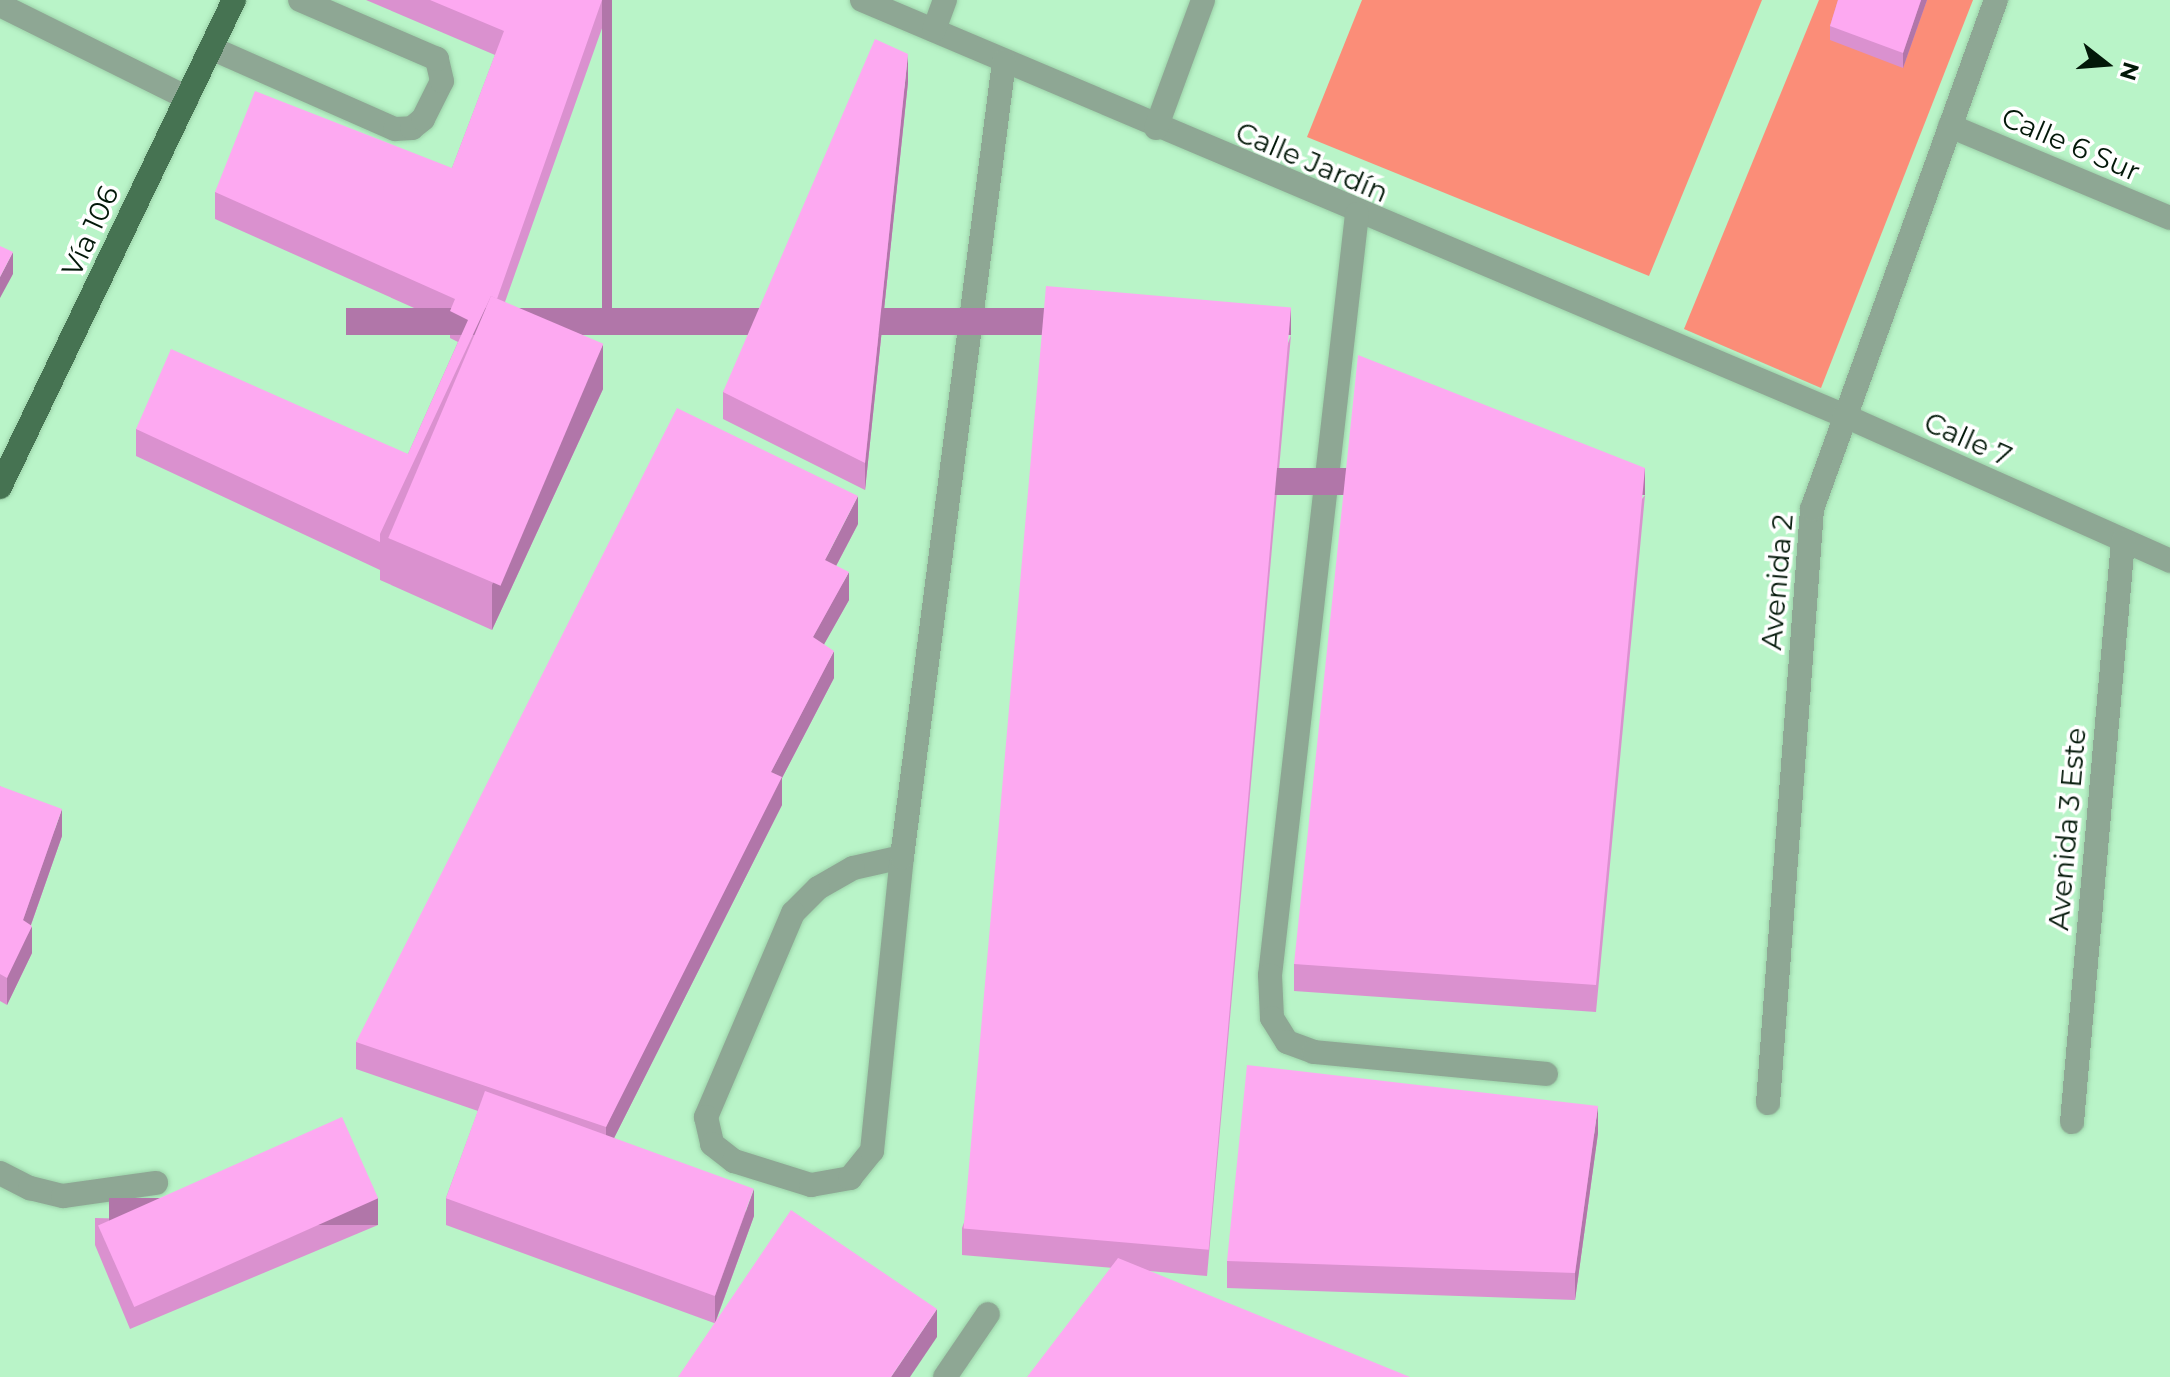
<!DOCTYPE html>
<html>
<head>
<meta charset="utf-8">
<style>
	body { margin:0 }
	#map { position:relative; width:2170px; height:1377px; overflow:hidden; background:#b9f4c8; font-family:Montserrat,sans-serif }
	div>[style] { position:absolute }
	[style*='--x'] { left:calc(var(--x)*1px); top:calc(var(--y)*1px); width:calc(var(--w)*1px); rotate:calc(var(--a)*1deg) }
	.green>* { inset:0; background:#fb8d78 }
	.roads { filter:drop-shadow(0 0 2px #9cd1a9) drop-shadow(0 0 2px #9cd1a9) }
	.minor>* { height:24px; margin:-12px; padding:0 12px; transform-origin:12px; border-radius:12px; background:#8ea794 }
	.major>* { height:24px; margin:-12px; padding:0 12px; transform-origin:12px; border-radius:12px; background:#467352 }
	.wall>* { inset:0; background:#da91cf }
	.shaded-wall>* { inset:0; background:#b176a9; transform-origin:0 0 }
	.building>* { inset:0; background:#fda9f1; transform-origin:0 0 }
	span { translate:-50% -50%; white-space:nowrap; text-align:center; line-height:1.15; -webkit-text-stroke:7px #fff; paint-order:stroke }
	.street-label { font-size:28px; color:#031809 }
	.north { position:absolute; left:2066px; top:24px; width:80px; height:80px; -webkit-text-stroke:6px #fff; paint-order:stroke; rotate:107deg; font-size:22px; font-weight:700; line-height:32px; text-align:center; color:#031809 }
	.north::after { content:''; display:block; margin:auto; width:28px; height:36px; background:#031809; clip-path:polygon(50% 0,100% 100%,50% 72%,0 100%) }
</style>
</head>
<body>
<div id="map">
	<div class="green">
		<div style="clip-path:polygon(1362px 0,1762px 0,1649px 276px,1307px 137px)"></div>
		<div style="clip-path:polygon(1819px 0,1973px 0,1821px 388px,1684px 329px)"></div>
	</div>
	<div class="roads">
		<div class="minor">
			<div style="--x:862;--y:0;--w:1067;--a:22.94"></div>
			<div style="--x:1845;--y:416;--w:356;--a:24"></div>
			<div style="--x:0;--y:5;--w:209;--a:26.4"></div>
			<div style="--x:934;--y:30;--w:32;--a:-70"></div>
			<div style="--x:211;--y:48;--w:201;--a:23.8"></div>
			<div style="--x:395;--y:129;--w:17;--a:-3"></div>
			<div style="--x:412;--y:128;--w:14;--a:-39"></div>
			<div style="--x:423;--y:119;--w:42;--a:-63.4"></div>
			<div style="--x:442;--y:81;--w:23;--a:-103"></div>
			<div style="--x:437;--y:59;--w:149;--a:-156.7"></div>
			<div style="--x:1950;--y:126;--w:238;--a:22.7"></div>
			<div style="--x:1156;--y:128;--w:136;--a:-69.8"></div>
			<div style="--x:1357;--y:214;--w:766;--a:96.52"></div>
			<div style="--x:1270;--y:975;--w:43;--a:87.3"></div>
			<div style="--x:1272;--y:1018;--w:28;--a:58"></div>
			<div style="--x:1287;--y:1042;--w:29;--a:20"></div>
			<div style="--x:1314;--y:1052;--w:233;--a:5.4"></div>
			<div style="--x:902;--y:857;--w:50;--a:167.3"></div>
			<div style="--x:853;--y:868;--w:40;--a:150.3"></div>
			<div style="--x:818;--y:888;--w:35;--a:135"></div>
			<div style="--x:793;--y:913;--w:222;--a:113.1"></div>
			<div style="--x:706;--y:1117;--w:28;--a:77"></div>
			<div style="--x:712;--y:1144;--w:28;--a:38"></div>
			<div style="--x:734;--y:1161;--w:81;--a:17.3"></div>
			<div style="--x:811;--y:1185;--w:40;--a:-10"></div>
			<div style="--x:850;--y:1178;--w:35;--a:-51"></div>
			<div style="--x:872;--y:1151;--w:296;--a:-84.2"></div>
			<div style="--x:902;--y:857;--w:802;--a:-82.69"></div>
			<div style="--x:1768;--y:1103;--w:596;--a:-85.76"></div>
			<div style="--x:1812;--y:509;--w:541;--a:-70.13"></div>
			<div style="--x:2072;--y:1122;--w:583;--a:-84.98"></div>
			<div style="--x:0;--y:1173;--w:34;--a:27"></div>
			<div style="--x:30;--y:1188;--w:34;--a:14"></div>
			<div style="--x:63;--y:1196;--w:94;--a:-8"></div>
			<div style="--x:945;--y:1377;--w:76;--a:-55.7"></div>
		</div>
		<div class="major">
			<div style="--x:0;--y:487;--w:540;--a:-64.34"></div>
		</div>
	</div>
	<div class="wall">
		<div style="clip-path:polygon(366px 0,612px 0,505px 302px,603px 389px,492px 630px,380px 580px,380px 570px,136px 456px,136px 429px,408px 454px,458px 342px,450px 338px,450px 324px,215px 219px,215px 192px,452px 168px,495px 55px)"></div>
		<div style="clip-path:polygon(1838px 0,1927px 0,1903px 68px,1830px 40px,1830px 26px)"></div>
		<div style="clip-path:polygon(908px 82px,865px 490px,723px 419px,723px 392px)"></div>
		<div style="clip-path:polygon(1291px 335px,1207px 1276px,962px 1255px,962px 1228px)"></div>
		<div style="clip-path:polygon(1645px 495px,1596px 1012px,1294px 991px,1294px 964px)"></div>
		<div style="clip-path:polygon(858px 524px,836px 566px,849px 600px,824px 644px,834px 678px,782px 778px,782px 805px,614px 1138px,754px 1216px,716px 1321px,937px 1337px,714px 1323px,446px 1225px,446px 1198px,478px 1111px,356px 1069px,356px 1042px)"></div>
		<div style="clip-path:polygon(0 786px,62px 836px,31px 925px,32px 953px,7px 1005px,0 1001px)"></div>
		<div style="clip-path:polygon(1598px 1133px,1575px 1300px,1227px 1288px,1227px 1261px)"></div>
		<div style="clip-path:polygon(95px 1218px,378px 1225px,130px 1329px,95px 1245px)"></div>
	</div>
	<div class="shaded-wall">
		<div style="left:602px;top:0;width:10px;height:334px"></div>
		<div style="clip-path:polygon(1921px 0,1927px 0,1903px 68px,1903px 53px)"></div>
		<div style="clip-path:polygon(908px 54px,908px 82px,865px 490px,865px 463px)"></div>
		<div style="clip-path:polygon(13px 252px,13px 274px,0 298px,0 277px)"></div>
		<div style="left:1291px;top:308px;width:27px;height:945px;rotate:90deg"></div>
		<div style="clip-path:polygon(603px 344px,603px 389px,492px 630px,492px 585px)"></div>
		<div style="left:1645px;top:468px;width:27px;height:519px;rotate:90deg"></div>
		<div style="clip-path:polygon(858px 496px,858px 524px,825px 587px,825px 560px)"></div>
		<div style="clip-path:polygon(849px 572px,849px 600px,813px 664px,813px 637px)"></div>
		<div style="clip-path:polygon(834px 651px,834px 678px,782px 778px,782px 805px,606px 1154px,606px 1127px,771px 772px)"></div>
		<div style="clip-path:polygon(62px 809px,62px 836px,27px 936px,32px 926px,32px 953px,7px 1005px,7px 978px,23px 920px)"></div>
		<div style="clip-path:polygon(1598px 1106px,1598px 1133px,1575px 1300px,1575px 1273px)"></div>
		<div style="clip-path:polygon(754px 1189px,754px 1216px,715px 1323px,715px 1296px)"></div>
		<div style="left:378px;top:1198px;width:27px;height:269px;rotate:90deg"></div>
		<div style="clip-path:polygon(937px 1309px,937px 1337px,910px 1377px,891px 1377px)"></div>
	</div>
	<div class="building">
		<div style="clip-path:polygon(430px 0,602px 0,497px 299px,491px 296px,380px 534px,380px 542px,136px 429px,171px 349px,408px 454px,468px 320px,450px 311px,455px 299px,215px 192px,255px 91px,452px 168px,504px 31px)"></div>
		<div style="clip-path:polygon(1838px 0,1921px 0,1903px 53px,1830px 26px)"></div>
		<div style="clip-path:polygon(875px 39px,908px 54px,865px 463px,723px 392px)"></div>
		<div style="clip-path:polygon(0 246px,13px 252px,0 277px)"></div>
		<div style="left:1046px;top:286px;width:246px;height:946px;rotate:5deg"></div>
		<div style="left:491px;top:296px;width:122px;height:263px;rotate:23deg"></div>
		<div style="clip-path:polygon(1358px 355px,1645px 468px,1596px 985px,1294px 964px)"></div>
		<div style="clip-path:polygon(677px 408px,858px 496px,825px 560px,849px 572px,813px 637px,834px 651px,771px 772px,782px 777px,606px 1127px,356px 1042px)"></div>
		<div style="clip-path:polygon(0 786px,62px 809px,23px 920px,32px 926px,7px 978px,0 974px)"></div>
		<div style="clip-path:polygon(1247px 1065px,1598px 1106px,1575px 1273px,1227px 1261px)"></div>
		<div style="left:485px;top:1091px;width:286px;height:114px;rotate:20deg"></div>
		<div style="left:342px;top:1117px;width:89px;height:267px;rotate:66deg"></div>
		<div style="clip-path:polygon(791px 1210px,937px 1309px,891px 1377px,678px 1377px)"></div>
		<div style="clip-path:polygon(1118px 1258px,1410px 1377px,1027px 1377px)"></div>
	</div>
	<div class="street-label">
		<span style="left:2071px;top:144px;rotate:23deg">Calle 6 Sur</span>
		<span style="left:1312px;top:162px;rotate:23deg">Calle Jardín</span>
		<span style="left:90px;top:231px;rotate:-65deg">Vía 106</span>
		<span style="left:1968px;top:439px;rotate:24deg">Calle 7</span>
		<span style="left:1777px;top:582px;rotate:-85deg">Avenida 2</span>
		<span style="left:2067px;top:829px;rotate:-85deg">Avenida 3 Este</span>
	</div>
	<div class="north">N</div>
</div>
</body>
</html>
